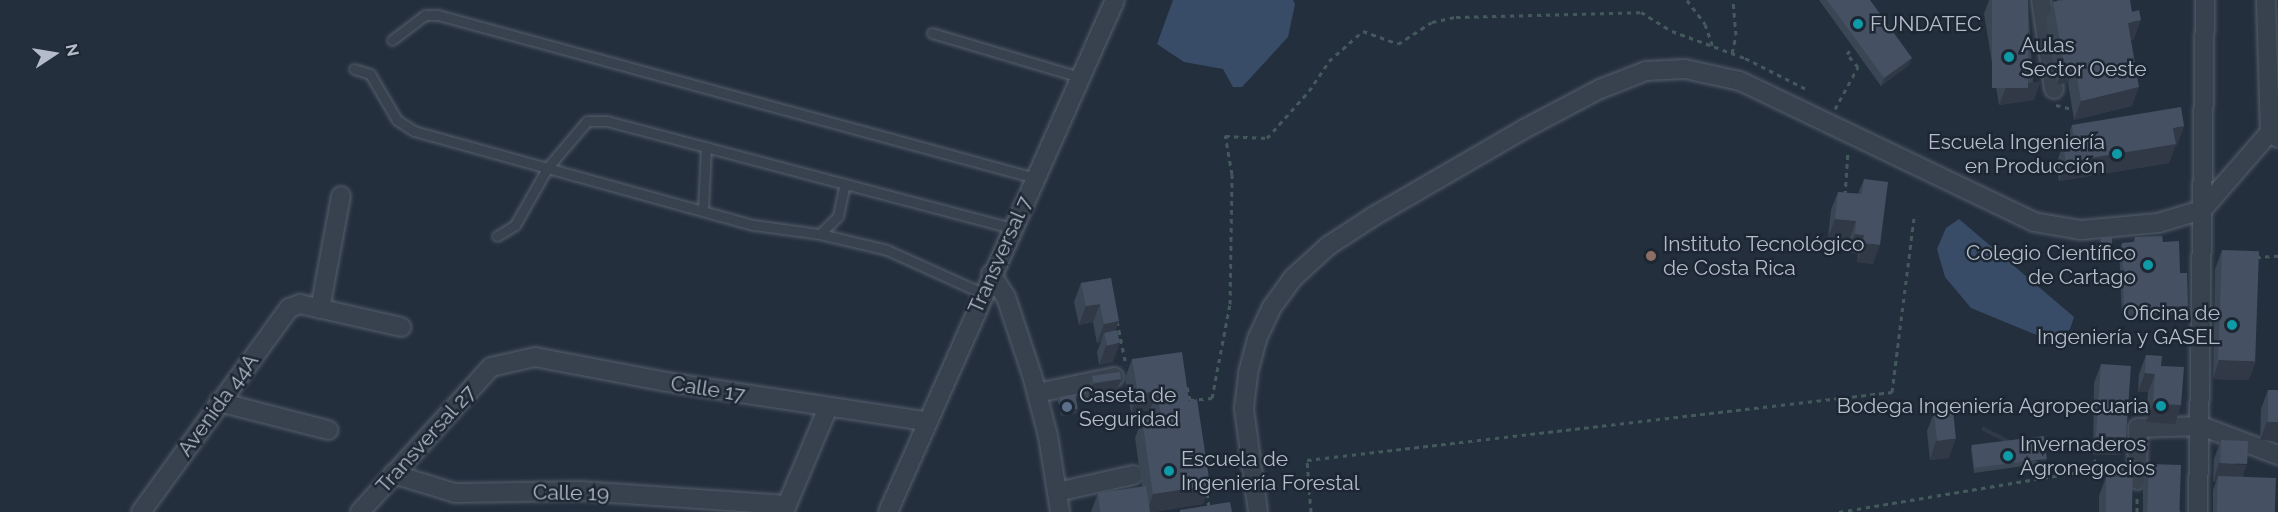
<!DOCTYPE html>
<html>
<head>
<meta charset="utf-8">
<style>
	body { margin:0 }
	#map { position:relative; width:2278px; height:512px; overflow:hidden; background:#242f3e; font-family:Raleway,sans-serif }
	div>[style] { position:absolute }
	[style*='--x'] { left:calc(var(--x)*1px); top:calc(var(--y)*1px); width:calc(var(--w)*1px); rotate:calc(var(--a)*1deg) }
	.water>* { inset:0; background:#394c67 }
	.path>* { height:3px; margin-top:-1.5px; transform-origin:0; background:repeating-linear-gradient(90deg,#44595c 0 4.5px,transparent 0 9px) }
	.roads { filter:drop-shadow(0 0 2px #565f6c) drop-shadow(0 0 2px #565f6c) }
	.service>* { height:9px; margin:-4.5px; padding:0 4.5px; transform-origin:4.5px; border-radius:4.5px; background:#38414e }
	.minor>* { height:18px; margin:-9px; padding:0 9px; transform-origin:9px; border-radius:9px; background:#38414e }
	.wall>* { inset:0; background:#3b4654 }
	.shaded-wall>* { inset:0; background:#303945; transform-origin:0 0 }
	.building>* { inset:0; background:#455162; transform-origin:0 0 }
	.dots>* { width:16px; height:16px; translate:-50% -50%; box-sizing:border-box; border:3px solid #1d2633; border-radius:50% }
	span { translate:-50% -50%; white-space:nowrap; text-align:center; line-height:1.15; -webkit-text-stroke:5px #1d2633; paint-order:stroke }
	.poi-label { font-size:21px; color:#b4bcc9 }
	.left { translate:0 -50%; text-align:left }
	.right { translate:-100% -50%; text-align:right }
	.street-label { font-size:21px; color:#b4bcc9 }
	.north { position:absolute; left:24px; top:24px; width:60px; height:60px; -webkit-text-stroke:4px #1d2633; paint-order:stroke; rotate:78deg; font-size:16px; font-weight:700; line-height:24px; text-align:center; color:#b4bcc9 }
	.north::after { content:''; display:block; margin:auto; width:21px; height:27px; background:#b4bcc9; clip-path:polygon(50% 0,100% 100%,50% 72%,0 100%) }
</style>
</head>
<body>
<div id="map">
	<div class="water">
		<div style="clip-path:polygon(1173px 0,1293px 0,1295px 4px,1288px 37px,1242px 87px,1233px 87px,1223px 69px,1184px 62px,1157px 44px)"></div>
		<div style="clip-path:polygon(1959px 219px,2074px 317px,2070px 329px,2058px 340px,2044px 338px,1971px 308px,1945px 277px,1937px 249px,1946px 228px)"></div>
	</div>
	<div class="path">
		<div style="--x:1687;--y:0;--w:30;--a:53"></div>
		<div style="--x:1705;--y:24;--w:24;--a:71"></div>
		<div style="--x:1732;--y:53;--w:18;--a:-77"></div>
		<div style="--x:1736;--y:35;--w:35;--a:-95"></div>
		<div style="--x:2056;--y:105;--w:16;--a:14"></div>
		<div style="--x:1835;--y:109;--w:48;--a:-61.3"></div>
		<div style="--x:1858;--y:67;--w:17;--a:-130"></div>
		<div style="--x:1847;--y:54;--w:9;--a:-49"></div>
		<div style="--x:1845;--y:195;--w:44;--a:-86.1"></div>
		<div style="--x:2256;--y:257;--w:22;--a:-3"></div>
		<div style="--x:1117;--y:321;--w:45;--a:78.4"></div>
		<div style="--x:1187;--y:387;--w:13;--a:77"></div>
		<div style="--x:1190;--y:400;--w:22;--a:-5"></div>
		<div style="--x:1212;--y:398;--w:96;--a:-79.2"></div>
		<div style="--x:1230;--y:304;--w:130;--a:-89.1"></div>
		<div style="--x:1232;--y:174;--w:39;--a:-100"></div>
		<div style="--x:1225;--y:136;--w:42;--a:2.7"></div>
		<div style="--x:1267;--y:138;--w:63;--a:-48.2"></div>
		<div style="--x:1309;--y:91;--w:36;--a:-56"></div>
		<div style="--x:1329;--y:61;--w:45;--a:-41.4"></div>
		<div style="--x:1363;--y:31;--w:37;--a:20"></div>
		<div style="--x:1398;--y:44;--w:40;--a:-32.9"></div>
		<div style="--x:1432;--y:22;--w:25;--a:-12"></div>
		<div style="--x:1456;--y:17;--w:185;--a:-1.5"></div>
		<div style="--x:1641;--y:12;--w:36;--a:32"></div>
		<div style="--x:1672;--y:31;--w:78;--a:20.3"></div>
		<div style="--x:1745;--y:58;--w:68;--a:26.9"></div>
		<div style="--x:1207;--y:493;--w:15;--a:82"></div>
		<div style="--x:1311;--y:512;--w:52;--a:-94.4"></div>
		<div style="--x:1307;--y:460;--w:589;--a:-6.63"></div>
		<div style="--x:1892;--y:392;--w:175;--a:-82.8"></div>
		<div style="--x:1839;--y:512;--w:261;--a:-9.5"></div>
		<div style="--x:2096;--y:469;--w:10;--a:-96"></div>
		<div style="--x:2137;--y:512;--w:16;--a:-90"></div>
	</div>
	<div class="roads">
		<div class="service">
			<div style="--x:932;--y:33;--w:154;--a:16.6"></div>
			<div style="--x:392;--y:40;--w:41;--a:-37.1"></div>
			<div style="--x:425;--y:15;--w:13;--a:0"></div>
			<div style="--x:438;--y:15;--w:619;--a:15.27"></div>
			<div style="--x:354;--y:69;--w:17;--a:17"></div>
			<div style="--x:370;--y:74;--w:53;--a:59.6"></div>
			<div style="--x:397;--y:120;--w:20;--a:33"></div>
			<div style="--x:414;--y:131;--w:353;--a:15.5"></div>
			<div style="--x:754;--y:225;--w:67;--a:7.8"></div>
			<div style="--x:820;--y:234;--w:69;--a:13.4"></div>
			<div style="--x:887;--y:250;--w:104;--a:24.4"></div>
			<div style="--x:703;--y:209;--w:62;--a:-87.2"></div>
			<div style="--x:820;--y:234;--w:25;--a:-45"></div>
			<div style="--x:838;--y:216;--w:33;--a:-78"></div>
			<div style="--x:497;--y:236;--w:21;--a:-31"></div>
			<div style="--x:515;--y:225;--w:67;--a:-60.4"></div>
			<div style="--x:548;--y:167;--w:60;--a:-49.7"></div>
			<div style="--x:587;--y:121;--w:20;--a:0"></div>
			<div style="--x:607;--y:121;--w:419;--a:14.8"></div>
		</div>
		<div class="minor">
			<div style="--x:2041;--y:0;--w:90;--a:81.7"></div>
			<div style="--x:2266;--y:0;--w:132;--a:88.3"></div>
			<div style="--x:2270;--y:132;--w:10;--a:37"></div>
			<div style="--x:991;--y:274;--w:27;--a:57"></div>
			<div style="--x:1006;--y:297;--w:82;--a:71.6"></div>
			<div style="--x:1032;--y:375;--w:63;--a:75.3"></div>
			<div style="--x:1048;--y:436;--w:77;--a:81"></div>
			<div style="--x:320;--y:309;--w:115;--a:-79.5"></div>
			<div style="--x:1037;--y:393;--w:79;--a:-11.7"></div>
			<div style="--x:219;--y:402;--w:113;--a:14.4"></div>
			<div style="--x:393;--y:474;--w:65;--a:17"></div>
			<div style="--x:455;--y:493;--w:126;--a:-0.9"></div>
			<div style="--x:581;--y:491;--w:206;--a:3.9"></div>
			<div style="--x:2137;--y:480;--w:52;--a:-88.9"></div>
			<div style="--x:2138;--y:428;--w:63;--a:-1.8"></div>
			<div style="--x:2201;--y:426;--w:82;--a:20.6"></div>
			<div style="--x:1057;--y:492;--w:78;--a:-12.6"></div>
			<div style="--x:141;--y:512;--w:252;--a:-54"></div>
			<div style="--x:289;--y:308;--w:12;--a:-20"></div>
			<div style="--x:300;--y:304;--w:104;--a:12.8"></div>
			<div style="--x:360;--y:512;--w:195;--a:-47.9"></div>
			<div style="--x:491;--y:367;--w:45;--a:-12.8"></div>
			<div style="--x:535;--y:357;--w:134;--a:10.7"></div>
			<div style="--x:667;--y:382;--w:262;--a:8.6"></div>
			<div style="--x:784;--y:512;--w:113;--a:-67.1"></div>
			<div style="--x:888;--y:512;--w:560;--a:-66.09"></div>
			<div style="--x:1258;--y:512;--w:105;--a:-97.7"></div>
			<div style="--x:1244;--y:408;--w:35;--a:-83"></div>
			<div style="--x:1248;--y:373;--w:35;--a:-75"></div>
			<div style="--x:1257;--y:339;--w:35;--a:-65"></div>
			<div style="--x:1272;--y:307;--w:36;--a:-54"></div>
			<div style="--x:1293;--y:278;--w:47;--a:-42.4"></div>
			<div style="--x:1328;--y:246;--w:55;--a:-33.1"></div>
			<div style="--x:1374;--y:216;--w:173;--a:-30.1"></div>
			<div style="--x:1524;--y:129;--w:86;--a:-27.8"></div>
			<div style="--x:1600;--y:89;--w:49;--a:-21.4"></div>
			<div style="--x:1646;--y:71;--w:39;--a:-3"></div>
			<div style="--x:1685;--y:69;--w:56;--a:12.3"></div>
			<div style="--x:1740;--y:81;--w:326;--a:25.6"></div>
			<div style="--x:2034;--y:222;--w:48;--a:9.7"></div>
			<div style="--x:2081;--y:230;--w:77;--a:-5.2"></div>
			<div style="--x:2158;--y:223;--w:46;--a:-16.5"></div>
			<div style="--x:2202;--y:210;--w:103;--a:-48.9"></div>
			<div style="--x:2198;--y:512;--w:512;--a:-89.22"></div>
		</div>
	</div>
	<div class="wall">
		<div style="clip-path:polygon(1819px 0,1870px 0,1909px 65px,1881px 86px)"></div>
		<div style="clip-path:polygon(1989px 0,2028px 0,2034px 100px,1999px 105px,1984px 14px)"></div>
		<div style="clip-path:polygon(2057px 0,2130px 0,2134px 39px,2131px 40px,2132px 106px,2074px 120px,2068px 83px,2057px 84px,2046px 21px,2053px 2px,2057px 1px)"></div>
		<div style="clip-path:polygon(2072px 125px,2184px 126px,2177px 145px,2175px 146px,2169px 163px,2059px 181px,2056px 164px,2063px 145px,2065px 145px)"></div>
		<div style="clip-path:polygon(1864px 179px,1873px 264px,1857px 262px,1858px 254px,1848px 252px,1849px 240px,1828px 238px,1831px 210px,1838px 192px,1858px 194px)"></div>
		<div style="clip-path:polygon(2101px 237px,2112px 254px,2109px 261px,2098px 261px,2098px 245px)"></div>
		<div style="clip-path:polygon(2135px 237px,2163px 242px,2180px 273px,2185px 314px,2122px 316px,2119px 250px,2122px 243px,2133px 242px)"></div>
		<div style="clip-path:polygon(2222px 250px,2249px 380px,2213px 379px,2215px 269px)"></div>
		<div style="clip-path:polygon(1111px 278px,1115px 331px,1113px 362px,1099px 365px,1097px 352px,1101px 342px,1097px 343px,1093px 322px,1079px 325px,1074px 302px,1081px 283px)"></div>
		<div style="clip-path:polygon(2146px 355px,2161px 366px,2175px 424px,2146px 422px,2148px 392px,2138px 392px,2139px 374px)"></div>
		<div style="clip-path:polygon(1132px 359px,1189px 401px,1210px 485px,1203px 504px,1154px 512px,1091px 512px,1098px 493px,1142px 487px,1135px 438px,1142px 419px,1152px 418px,1150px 410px,1131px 413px,1125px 378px)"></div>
		<div style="clip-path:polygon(2101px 364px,2121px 455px,2093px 455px,2094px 383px)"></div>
		<div style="clip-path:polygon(1092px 377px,1121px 379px,1114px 398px,1086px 403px,1085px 396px)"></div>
		<div style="clip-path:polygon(2268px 390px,2278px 441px,2260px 440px,2261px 409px)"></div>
		<div style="clip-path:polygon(1059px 397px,1077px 413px,1061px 416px,1058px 401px)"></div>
		<div style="clip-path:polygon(1934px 413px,1949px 458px,1930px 460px,1927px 431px)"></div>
		<div style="clip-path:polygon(2221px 440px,2243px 476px,2275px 512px,2213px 512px,2213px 490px,2216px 482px,2213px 482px,2214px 459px)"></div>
		<div style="clip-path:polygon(1972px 445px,2045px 463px,1974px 473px,1971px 449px)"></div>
		<div style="clip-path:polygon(2118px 462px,2132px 512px,2099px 512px,2099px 496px,2106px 477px,2113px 477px)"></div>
		<div style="clip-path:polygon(2149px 464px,2181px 512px,2143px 512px,2143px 483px)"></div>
	</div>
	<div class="shaded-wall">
		<div style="clip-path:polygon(2141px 20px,2134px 39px,2121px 41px,2128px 23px)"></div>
		<div style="clip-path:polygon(1912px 58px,1909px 65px,1881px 86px,1884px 78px)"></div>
		<div style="clip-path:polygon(2075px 64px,2068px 83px,2057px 84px,2064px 65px)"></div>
		<div style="clip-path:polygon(2041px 81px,2034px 100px,1999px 105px,2006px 87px)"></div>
		<div style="clip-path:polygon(2139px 87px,2132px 106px,2074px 120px,2081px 101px)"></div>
		<div style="clip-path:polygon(2184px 126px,2177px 145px,2175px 146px,2169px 163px,2059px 181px,2066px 162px,2173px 128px)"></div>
		<div style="clip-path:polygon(1835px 219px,1856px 221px,1849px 240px,1828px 238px)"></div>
		<div style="clip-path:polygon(1855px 234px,1864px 235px,1858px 254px,1848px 252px)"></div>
		<div style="clip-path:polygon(1863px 243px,1880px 245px,1873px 264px,1857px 262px)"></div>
		<div style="clip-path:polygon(2101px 254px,2112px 254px,2109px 261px,2098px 261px)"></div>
		<div style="clip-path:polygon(1100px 304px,1093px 322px,1079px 325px,1086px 306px)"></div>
		<div style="left:2188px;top:306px;width:9px;height:64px;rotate:111deg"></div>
		<div style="clip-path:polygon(1119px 321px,1112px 340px,1104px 333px,1101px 342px,1097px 343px,1104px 324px)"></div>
		<div style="clip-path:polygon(1120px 343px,1113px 362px,1099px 365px,1106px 346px)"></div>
		<div style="clip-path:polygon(2219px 360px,2256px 361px,2249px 380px,2213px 379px)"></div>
		<div style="clip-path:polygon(2145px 373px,2155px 374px,2148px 392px,2138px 392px)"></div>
		<div style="clip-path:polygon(1121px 379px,1114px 398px,1086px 403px,1093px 384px)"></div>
		<div style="clip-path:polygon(1157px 391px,1150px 410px,1131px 413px,1138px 394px)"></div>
		<div style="clip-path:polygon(2153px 404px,2181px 405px,2175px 424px,2146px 422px)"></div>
		<div style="clip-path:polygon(1078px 409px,1077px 413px,1061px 416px,1062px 412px)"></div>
		<div style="clip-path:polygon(2267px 422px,2278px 422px,2278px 441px,2260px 440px)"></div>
		<div style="clip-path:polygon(2100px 436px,2128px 436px,2121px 455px,2093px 455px)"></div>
		<div style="clip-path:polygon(1956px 439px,1949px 458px,1930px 460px,1936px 441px)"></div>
		<div style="left:2047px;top:459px;width:4px;height:72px;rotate:117deg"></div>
		<div style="clip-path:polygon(2219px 463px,2247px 465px,2240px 483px,2218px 476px,2216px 482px,2213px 482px)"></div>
		<div style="clip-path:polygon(1210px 485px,1203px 504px,1154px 512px,1147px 512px,1153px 494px)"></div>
	</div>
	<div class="building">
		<div style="clip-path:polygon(1827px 0,1870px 0,1912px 58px,1884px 78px)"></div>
		<div style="left:1992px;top:0;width:36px;height:88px"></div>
		<div style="clip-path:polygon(2065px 0,2130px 0,2132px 12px,2139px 10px,2141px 20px,2128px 23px,2139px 87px,2081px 101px,2075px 64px,2064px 65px,2053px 2px)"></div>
		<div style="clip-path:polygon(2181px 107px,2184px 126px,2173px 128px,2176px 144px,2066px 162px,2063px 145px,2075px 143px,2072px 125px)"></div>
		<div style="clip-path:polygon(1864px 179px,1888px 182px,1880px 245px,1863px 243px,1864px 235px,1855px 234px,1856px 221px,1835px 219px,1838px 192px,1862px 194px)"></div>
		<div style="clip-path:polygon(2162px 236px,2163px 242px,2179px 241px,2180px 273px,2187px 273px,2188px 306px,2124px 308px,2122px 243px,2135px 242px,2135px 237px)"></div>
		<div style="left:2101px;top:237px;width:11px;height:17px"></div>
		<div style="left:2222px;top:250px;width:37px;height:110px;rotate:2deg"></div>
		<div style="clip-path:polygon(1111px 278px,1119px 321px,1104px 324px,1100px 304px,1086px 306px,1081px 283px)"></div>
		<div style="left:1117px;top:330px;width:13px;height:13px;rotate:77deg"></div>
		<div style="clip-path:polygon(1182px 352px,1189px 401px,1197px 399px,1210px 485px,1153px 494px,1142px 419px,1161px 416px,1157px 391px,1138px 394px,1132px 359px)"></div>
		<div style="clip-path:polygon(2146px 355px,2162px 356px,2161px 366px,2184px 367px,2181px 405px,2153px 404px,2155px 374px,2145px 373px)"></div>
		<div style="left:2101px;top:364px;width:30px;height:72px;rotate:4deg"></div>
		<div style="left:1120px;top:372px;width:7px;height:28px;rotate:82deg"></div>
		<div style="left:2268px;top:390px;width:10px;height:32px"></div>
		<div style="left:1075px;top:394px;width:15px;height:16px;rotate:79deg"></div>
		<div style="left:1953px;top:411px;width:28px;height:19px;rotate:84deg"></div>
		<div style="left:2044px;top:436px;width:23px;height:73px;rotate:83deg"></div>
		<div style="left:2221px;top:440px;width:27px;height:23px;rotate:2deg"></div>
		<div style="clip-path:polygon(2118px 462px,2133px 463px,2132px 512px,2106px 512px,2106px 477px,2118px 477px)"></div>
		<div style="left:2149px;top:464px;width:32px;height:48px;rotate:2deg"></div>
		<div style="left:2218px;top:476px;width:58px;height:36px;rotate:2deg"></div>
		<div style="clip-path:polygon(1146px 486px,1150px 512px,1100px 512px,1098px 493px)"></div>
		<div style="clip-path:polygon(1230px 502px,1232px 512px,1180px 512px,1180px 510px)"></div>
	</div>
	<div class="dots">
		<div style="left:1858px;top:24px;background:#0f9aa8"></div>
		<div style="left:2009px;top:57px;background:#0f9aa8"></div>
		<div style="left:2117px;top:154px;background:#0f9aa8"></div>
		<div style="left:1651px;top:256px;background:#8d6e63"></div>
		<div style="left:2148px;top:265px;background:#0f9aa8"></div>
		<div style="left:2232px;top:325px;background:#0f9aa8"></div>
		<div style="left:2161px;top:406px;background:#0f9aa8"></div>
		<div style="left:1067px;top:407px;background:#5c6f8a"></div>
		<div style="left:2008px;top:456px;background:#0f9aa8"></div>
		<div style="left:1169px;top:471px;background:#0f9aa8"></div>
	</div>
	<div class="poi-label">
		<span class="left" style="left:1870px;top:24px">FUNDATEC</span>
		<span class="left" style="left:2021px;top:57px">Aulas<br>Sector Oeste</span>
		<span class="right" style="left:2105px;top:154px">Escuela Ingeniería<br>en Producción</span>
		<span class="left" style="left:1663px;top:256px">Instituto Tecnológico<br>de Costa Rica</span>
		<span class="right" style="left:2136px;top:265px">Colegio Científico<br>de Cartago</span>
		<span class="right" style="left:2220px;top:325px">Oficina de<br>Ingeniería y GASEL</span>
		<span class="left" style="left:1079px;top:407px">Caseta de<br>Seguridad</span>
		<span class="right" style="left:2149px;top:406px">Bodega Ingeniería Agropecuaria</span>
		<span class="left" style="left:2020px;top:456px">Invernaderos<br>Agronegocios</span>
		<span class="left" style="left:1181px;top:471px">Escuela de<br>Ingeniería Forestal</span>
	</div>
	<div class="street-label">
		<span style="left:1000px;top:255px;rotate:-66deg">Transversal 7</span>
		<span style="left:708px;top:389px;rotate:9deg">Calle 17</span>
		<span style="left:218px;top:405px;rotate:-54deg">Avenida 44A</span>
		<span style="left:426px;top:439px;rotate:-48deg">Transversal 27</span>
		<span style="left:571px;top:493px;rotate:1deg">Calle 19</span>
	</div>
	<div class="north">N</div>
</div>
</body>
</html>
